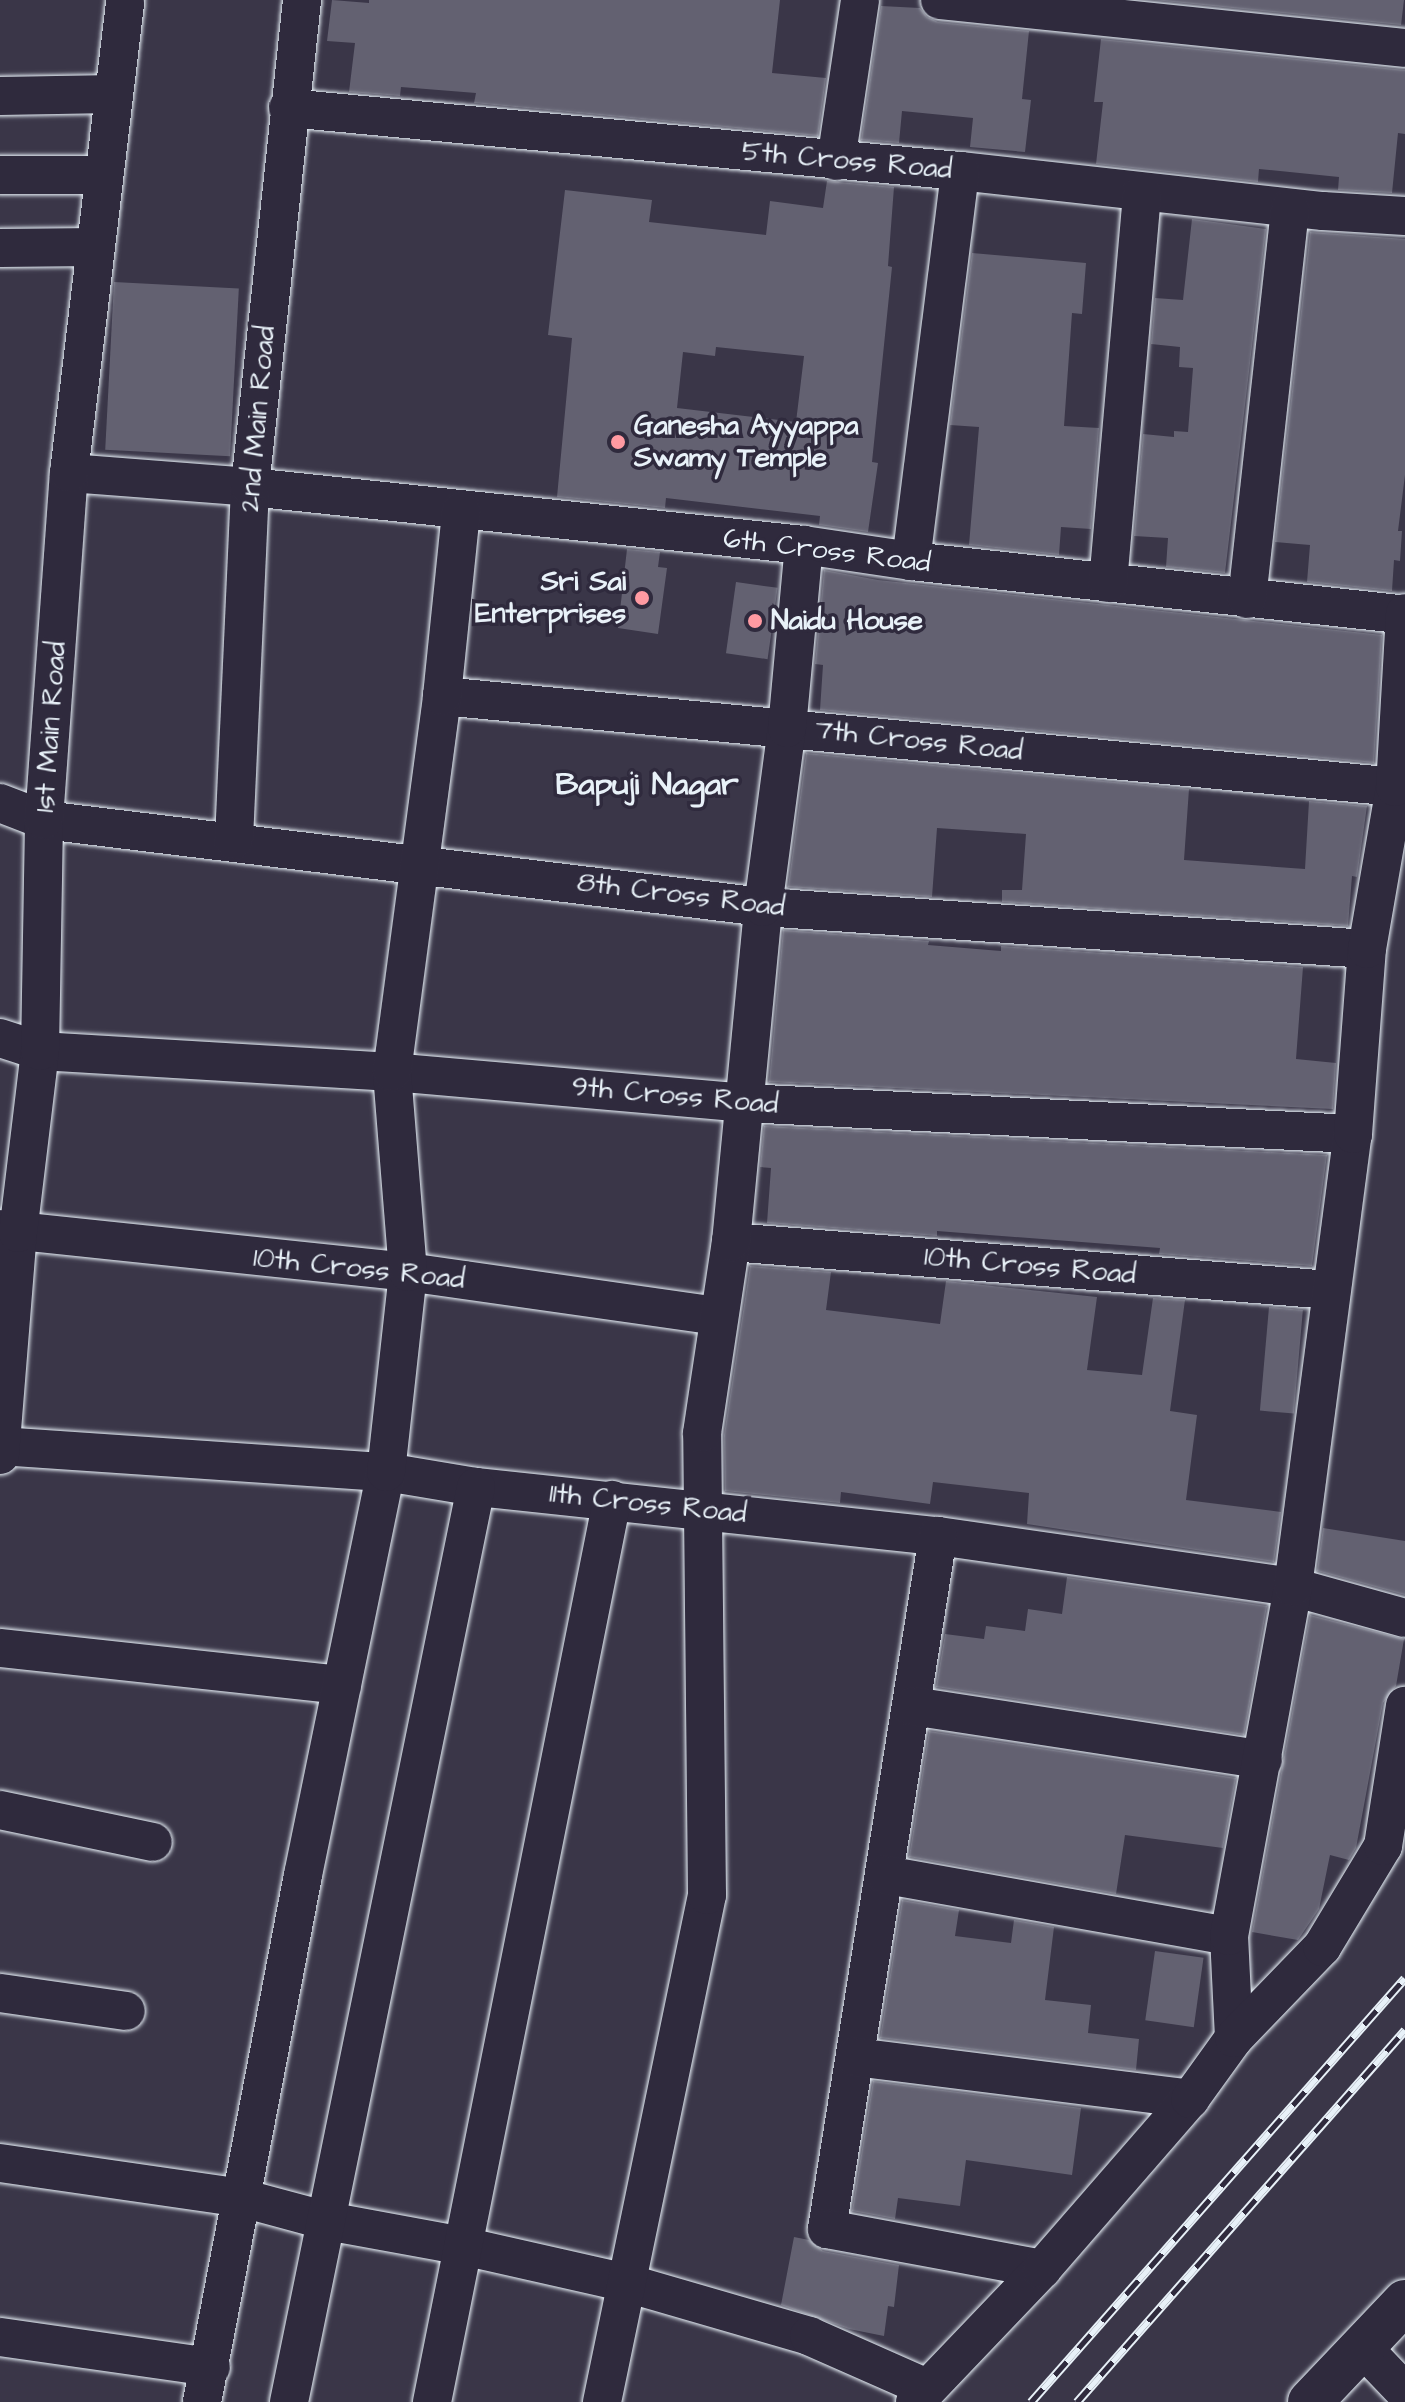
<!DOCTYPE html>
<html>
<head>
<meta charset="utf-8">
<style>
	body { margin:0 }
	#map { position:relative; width:1405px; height:2402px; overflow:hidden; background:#3a3648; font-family:"Architects Daughter",sans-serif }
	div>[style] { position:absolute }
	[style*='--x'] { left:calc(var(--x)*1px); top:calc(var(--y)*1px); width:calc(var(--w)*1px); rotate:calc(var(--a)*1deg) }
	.building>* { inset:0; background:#636171; transform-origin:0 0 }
	.roads { filter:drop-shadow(0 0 2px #e8f1f8) drop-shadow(0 0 2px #e8f1f8) }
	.street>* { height:38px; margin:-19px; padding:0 19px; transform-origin:19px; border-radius:19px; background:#2f2a3d }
	.secondary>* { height:44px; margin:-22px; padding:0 22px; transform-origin:22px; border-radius:22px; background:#2f2a3d }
	.rail>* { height:9px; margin-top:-4.5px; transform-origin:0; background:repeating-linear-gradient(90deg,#2f2a3d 0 18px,#e8f1f8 0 36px); box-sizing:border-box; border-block:2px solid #e8f1f8 }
	.dots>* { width:22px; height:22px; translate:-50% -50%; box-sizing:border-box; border:4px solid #2f2a3d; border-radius:50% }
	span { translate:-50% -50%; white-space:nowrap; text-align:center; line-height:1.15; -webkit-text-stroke:7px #2f2a3d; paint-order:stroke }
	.street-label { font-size:28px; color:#e8f1f8 }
	.poi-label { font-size:28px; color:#e8f1f8; font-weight:700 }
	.left { translate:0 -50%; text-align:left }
	.right { translate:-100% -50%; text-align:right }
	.quarter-label { font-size:32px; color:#e8f1f8; font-weight:700 }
</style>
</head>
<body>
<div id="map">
	<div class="building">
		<div style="clip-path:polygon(332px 0,369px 3px,369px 0,780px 0,772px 73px,826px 78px,818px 136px,474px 103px,476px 93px,401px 87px,400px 96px,349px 92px,355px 43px,327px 41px)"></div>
		<div style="clip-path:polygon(1154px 0,1404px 0,1401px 25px)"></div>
		<div style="clip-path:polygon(881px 6px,920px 8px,927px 17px,938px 22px,1029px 31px,1022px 99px,1031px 100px,1025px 152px,970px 147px,973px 118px,902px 111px,899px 143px,861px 140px)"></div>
		<div style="clip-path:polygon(1101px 39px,1405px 70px,1405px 134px,1398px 133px,1392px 193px,1338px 190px,1339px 177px,1259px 169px,1258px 182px,1096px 164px,1103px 102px,1094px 102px)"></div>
		<div style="clip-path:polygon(evenodd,827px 181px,894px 187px,888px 266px,892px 267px,872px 462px,878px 463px,868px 532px,819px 525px,820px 516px,666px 498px,665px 508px,557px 497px,572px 338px,548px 335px,565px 190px,652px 200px,649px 222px,766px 235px,770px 201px,823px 208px,827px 181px,716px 347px,804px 356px,796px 422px,677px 408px,683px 352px,715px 356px,716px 347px)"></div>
		<div style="clip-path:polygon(1192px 219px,1266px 229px,1225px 573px,1166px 567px,1168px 538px,1134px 536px,1143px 434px,1174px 437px,1174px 431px,1188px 432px,1193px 368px,1179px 367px,1180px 347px,1151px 344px,1155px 298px,1183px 300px)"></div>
		<div style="clip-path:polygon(1310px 232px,1405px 239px,1405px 475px,1398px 531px,1402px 531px,1400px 561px,1394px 560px,1392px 591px,1307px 582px,1310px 545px,1275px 542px)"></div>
		<div style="clip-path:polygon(972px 253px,1086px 263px,1082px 314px,1072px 313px,1064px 426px,1099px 428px,1091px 529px,1061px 527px,1059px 555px,969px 545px,979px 427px,950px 425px)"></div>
		<div style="left:114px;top:282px;width:125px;height:168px;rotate:3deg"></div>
		<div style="clip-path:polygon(627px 549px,660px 552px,658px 567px,667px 568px,658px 634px,618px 628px)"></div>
		<div style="clip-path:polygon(824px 570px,878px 580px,1382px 635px,1374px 763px,820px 710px,823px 665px,815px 664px)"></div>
		<div style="left:736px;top:582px;width:42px;height:72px;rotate:8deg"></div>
		<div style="clip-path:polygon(806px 753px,1189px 789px,1184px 860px,1305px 869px,1309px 801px,1367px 806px,1357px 877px,1352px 876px,1348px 926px,1002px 902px,1002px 890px,1022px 890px,1026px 834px,937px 828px,932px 897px,788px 887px)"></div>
		<div style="clip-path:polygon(783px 930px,929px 941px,928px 945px,1001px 951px,1001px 946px,1303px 967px,1296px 1059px,1336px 1063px,1333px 1109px,769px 1082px)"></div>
		<div style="clip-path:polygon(764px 1126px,1327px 1155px,1312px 1266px,1159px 1254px,1160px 1248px,937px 1231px,937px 1236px,767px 1223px,771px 1168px,760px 1167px)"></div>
		<div style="clip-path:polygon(750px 1266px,831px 1272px,826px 1310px,940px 1324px,946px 1281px,1097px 1297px,1087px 1370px,1142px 1375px,1153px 1298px,1185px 1300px,1170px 1411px,1197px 1415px,1186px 1500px,1281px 1512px,1274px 1562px,1027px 1524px,1029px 1493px,933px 1482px,930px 1504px,841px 1492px,840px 1503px,725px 1491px,724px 1435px)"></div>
		<div style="left:1269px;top:1307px;width:34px;height:104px;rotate:5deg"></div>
		<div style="clip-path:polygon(1323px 1528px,1405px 1541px,1405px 1595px,1317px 1571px)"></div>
		<div style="clip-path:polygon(1067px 1577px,1267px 1606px,1244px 1735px,936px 1687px,945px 1634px,984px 1639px,986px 1626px,1025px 1631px,1028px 1609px,1062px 1614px)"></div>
		<div style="clip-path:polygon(1310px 1615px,1404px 1639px,1396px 1686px,1383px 1703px,1356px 1848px,1349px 1860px,1330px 1855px,1319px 1909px,1298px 1940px,1252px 1932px)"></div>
		<div style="clip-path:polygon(929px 1731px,1236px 1778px,1223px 1848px,1125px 1835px,1116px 1894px,909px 1857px)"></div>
		<div style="clip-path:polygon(902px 1900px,959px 1910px,955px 1936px,1011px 1943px,1014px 1920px,1054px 1927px,1045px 2000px,1091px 2005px,1088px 2033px,1139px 2039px,1136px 2070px,880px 2038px)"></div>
		<div style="left:1155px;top:1951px;width:49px;height:70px;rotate:8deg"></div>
		<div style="clip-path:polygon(873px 2081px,1081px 2108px,1072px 2175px,966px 2160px,960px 2206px,898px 2198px,895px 2219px,852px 2211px)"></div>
		<div style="clip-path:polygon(794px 2237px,809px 2240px,823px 2251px,899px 2265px,894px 2307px,888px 2306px,884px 2336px,849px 2329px,781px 2305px)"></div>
	</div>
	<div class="roads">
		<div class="street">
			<div style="--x:940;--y:0;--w:467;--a:5.9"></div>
			<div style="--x:0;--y:96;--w:114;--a:-1"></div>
			<div style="--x:288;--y:108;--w:675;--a:5.36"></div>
			<div style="--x:960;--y:171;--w:365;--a:6.3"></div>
			<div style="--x:1323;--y:211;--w:82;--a:3.5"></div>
			<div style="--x:836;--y:161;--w:163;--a:-81.5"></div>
			<div style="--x:0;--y:175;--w:104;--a:0"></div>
			<div style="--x:0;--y:248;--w:95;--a:-0.6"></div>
			<div style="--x:69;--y:473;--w:182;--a:4.4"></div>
			<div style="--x:250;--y:487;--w:557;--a:5.98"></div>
			<div style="--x:804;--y:545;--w:108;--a:8.5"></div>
			<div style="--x:911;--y:561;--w:497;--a:6.2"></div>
			<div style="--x:911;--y:561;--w:393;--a:-82.8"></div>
			<div style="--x:1108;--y:583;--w:391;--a:-85"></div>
			<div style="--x:1247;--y:599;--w:393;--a:-83.7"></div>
			<div style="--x:442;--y:696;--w:957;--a:5.45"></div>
			<div style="--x:0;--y:803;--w:47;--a:21.1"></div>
			<div style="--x:44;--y:820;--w:724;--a:6.9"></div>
			<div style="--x:763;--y:907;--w:605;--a:3.98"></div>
			<div style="--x:234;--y:840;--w:353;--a:-87.4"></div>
			<div style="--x:250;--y:487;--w:490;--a:-83.9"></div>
			<div style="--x:0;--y:1038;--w:42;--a:18"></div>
			<div style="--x:40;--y:1051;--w:353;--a:3.4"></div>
			<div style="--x:392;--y:1072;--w:354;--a:5"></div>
			<div style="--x:745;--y:1103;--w:609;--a:2.92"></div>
			<div style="--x:0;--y:1229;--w:410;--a:6"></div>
			<div style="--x:408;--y:1272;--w:313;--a:8.1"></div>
			<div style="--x:731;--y:1242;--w:601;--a:4.58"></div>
			<div style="--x:0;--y:1446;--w:387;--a:3.9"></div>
			<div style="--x:386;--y:1472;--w:91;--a:9.5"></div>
			<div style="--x:476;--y:1487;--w:465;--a:6.1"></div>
			<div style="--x:938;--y:1536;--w:359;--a:8.2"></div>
			<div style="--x:1293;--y:1587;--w:116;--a:15.5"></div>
			<div style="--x:0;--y:1455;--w:223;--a:-85.4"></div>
			<div style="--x:18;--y:1233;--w:183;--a:-83.1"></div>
			<div style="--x:40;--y:1051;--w:231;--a:-89"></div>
			<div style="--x:44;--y:820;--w:348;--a:-85.9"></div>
			<div style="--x:69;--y:473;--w:476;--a:-83.2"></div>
			<div style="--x:938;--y:1536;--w:702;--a:99.1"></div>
			<div style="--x:827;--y:2229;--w:219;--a:10.5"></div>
			<div style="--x:0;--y:1648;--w:344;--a:6.2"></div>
			<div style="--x:912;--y:1706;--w:355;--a:8.7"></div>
			<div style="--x:0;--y:1810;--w:156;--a:11.8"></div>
			<div style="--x:886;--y:1875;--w:348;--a:10.1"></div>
			<div style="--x:0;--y:1993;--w:127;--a:8.1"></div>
			<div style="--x:1234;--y:2038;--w:102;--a:-92.8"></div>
			<div style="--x:1229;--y:1936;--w:355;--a:-79.6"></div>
			<div style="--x:1293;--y:1587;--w:457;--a:-82.5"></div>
			<div style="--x:1353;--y:1134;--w:186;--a:-85.7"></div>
			<div style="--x:1367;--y:949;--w:164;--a:-80.2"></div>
			<div style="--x:1395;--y:787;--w:174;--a:-86.7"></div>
			<div style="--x:855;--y:2057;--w:338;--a:7.1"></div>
			<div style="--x:0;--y:2163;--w:245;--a:8.2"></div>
			<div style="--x:242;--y:2198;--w:88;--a:15.1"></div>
			<div style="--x:327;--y:2221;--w:138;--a:10.4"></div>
			<div style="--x:463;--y:2246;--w:168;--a:12.7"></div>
			<div style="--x:627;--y:2283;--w:190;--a:16.2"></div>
			<div style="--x:809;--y:2336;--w:129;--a:23.8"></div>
			<div style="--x:0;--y:2337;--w:213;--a:8.1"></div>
			<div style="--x:1363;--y:2348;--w:61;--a:46.3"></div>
			<div style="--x:202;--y:2402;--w:537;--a:-79.15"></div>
			<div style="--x:303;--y:1875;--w:411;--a:-78.4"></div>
			<div style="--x:386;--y:1472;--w:201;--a:-83.7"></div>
			<div style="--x:408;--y:1272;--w:201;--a:-94.6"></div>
			<div style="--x:392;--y:1072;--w:379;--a:-82.4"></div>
			<div style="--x:442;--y:696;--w:186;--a:-84.1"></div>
			<div style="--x:289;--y:2402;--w:934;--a:-78.45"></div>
			<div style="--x:432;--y:2402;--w:920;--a:-78.71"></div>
			<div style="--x:602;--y:2402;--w:518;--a:-78.3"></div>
			<div style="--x:707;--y:1895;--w:462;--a:-90.6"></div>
			<div style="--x:702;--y:1433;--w:193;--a:-81.4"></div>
			<div style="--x:731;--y:1242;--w:337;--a:-84.5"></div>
			<div style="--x:763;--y:907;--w:181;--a:-82.4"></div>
			<div style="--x:787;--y:728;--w:184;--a:-84.7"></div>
			<div style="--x:915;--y:2402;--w:184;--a:-46.3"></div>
			<div style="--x:1042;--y:2269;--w:225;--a:-49"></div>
			<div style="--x:1190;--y:2099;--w:75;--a:-54.2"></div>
			<div style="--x:1234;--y:2038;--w:127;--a:-46"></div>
			<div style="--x:1322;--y:1947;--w:118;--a:-58.9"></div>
			<div style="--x:1383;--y:1846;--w:142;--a:-81.1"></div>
		</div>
		<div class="secondary">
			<div style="--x:1310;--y:2402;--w:138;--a:-46.5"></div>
		</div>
	</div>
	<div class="rail">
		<div style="--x:1031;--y:2402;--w:565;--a:-48.59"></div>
		<div style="--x:1077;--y:2402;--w:496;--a:-48.6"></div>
	</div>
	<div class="dots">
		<div style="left:618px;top:442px;background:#ff9aa2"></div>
		<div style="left:642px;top:598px;background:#ff9aa2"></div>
		<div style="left:755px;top:621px;background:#ff9aa2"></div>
	</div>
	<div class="street-label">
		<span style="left:847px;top:161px;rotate:5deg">5th Cross Road</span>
		<span style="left:258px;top:419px;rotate:-85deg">2nd Main Road</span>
		<span style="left:827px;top:551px;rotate:7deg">6th Cross Road</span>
		<span style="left:51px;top:727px;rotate:-86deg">1st Main Road</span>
		<span style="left:919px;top:741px;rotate:6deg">7th Cross Road</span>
		<span style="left:681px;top:895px;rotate:7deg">8th Cross Road</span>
		<span style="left:675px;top:1096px;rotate:5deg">9th Cross Road</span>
		<span style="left:1030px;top:1266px;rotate:5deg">10th Cross Road</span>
		<span style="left:359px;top:1269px;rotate:6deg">10th Cross Road</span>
		<span style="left:648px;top:1504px;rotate:6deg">11th Cross Road</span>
	</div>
	<div class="poi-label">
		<span class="left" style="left:634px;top:442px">Ganesha Ayyappa<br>Swamy Temple</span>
		<span class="right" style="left:626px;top:598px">Sri Sai<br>Enterprises</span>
		<span class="left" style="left:771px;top:621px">Naidu House</span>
	</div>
	<div class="quarter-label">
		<span style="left:647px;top:785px">Bapuji Nagar</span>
	</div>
</div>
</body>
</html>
